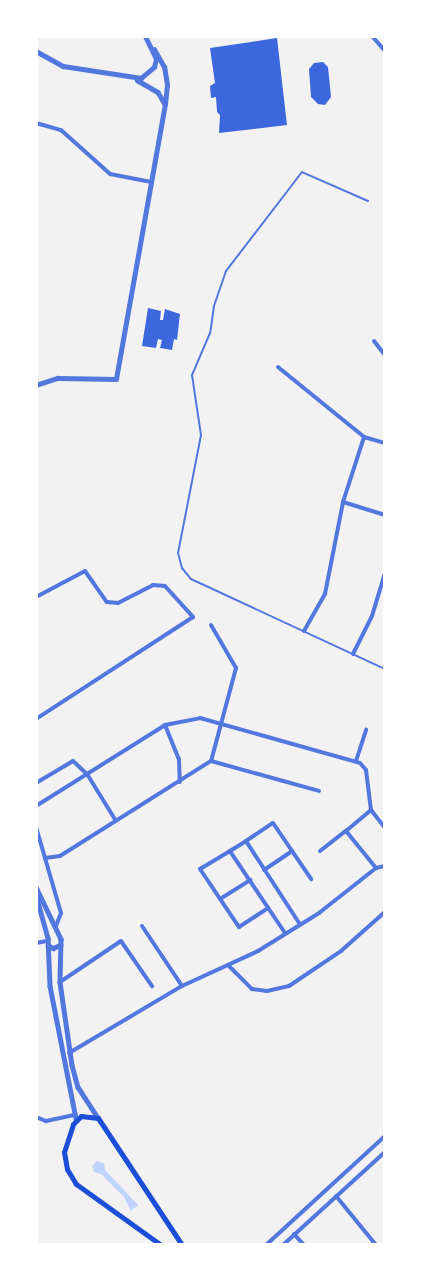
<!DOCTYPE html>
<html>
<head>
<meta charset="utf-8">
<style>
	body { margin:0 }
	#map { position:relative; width:421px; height:1281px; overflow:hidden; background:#f2f2f2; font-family:"Fira Sans",sans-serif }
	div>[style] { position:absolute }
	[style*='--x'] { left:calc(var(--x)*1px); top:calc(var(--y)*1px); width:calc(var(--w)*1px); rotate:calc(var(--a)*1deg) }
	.water>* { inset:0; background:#bfd3fe }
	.building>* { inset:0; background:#3d67dc }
	.service>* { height:2px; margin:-1px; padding:0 1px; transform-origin:1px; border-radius:1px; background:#5277de }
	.minor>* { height:4px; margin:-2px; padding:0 2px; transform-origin:2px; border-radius:2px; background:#5277de }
	.tertiary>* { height:4.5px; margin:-2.25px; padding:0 2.25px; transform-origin:2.25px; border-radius:2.25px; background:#5277de }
	.secondary>* { height:5px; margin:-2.5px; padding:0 2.5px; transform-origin:2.5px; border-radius:2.5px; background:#1d4ed8 }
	span { translate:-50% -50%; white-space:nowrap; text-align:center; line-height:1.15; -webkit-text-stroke:4.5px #fff; paint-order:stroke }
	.frame { position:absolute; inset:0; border:38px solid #fff; pointer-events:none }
</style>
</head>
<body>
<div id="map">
	<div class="water">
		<div style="clip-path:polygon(97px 1161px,104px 1163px,105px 1170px,138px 1205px,131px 1211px,124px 1197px,101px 1174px,94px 1172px,92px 1166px)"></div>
	</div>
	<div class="building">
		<div style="clip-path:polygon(277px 38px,287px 125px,219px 133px,220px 115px,217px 112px,216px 97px,211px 98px,210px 86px,215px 83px,210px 48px)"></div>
		<div style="clip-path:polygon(323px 62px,328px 67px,331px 97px,325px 105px,318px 104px,311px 97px,309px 69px,314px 63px)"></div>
		<div style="clip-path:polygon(148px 308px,161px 311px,160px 320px,163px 320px,165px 309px,180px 314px,177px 340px,174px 339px,172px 350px,160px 348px,162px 340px,158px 339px,156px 348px,142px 346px)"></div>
	</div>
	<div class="service">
		<div style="--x:368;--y:201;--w:72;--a:-156.3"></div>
		<div style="--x:302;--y:172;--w:125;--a:127.5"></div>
		<div style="--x:226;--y:271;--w:37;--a:109"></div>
		<div style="--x:214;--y:306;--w:27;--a:98"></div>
		<div style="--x:210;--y:333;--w:46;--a:113.2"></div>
		<div style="--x:192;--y:375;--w:61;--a:81.5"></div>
		<div style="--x:201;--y:435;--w:120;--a:101"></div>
		<div style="--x:178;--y:553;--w:16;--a:75"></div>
		<div style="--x:182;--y:568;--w:14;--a:51"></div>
		<div style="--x:191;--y:579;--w:214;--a:24.9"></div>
	</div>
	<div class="minor">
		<div style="--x:372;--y:36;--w:20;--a:49"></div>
		<div style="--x:36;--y:123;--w:26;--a:16"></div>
		<div style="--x:61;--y:130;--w:66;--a:41.9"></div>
		<div style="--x:110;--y:174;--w:42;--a:11"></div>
		<div style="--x:374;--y:341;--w:18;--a:52"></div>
		<div style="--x:278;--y:367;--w:111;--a:39.1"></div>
		<div style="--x:364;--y:437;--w:22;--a:16"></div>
		<div style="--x:343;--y:502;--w:44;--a:17.2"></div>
		<div style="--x:36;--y:597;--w:55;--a:-28"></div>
		<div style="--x:85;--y:571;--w:38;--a:55"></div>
		<div style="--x:107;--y:602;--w:11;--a:5"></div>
		<div style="--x:118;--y:603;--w:39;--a:-27"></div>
		<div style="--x:153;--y:585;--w:12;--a:5"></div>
		<div style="--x:165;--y:586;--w:42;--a:47.9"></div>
		<div style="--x:193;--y:617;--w:187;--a:147"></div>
		<div style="--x:211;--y:625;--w:50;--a:59.8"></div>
		<div style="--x:236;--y:668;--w:96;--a:105"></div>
		<div style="--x:304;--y:631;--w:43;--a:-60.4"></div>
		<div style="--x:325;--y:594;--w:94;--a:-78.9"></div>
		<div style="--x:343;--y:502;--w:68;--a:-72.1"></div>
		<div style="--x:353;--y:654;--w:42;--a:-63.4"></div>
		<div style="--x:372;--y:616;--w:45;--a:-73.2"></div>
		<div style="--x:165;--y:725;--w:37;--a:68"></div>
		<div style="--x:179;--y:759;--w:23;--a:88"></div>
		<div style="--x:356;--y:761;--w:33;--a:-72"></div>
		<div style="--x:36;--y:783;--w:43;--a:-30.7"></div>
		<div style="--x:73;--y:761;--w:19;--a:43"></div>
		<div style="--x:87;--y:774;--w:55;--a:58.3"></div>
		<div style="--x:36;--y:806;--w:152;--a:-32.1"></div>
		<div style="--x:165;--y:725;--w:36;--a:-11"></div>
		<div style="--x:200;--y:718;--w:166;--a:15.7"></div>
		<div style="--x:360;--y:763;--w:9;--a:49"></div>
		<div style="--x:366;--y:770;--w:40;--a:82.9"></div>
		<div style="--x:371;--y:810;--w:23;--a:52"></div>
		<div style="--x:371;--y:810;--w:33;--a:140"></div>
		<div style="--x:346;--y:831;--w:48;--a:51"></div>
		<div style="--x:376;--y:868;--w:9;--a:-13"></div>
		<div style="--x:36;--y:827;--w:90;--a:73.8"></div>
		<div style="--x:61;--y:913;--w:14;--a:111"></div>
		<div style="--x:246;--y:841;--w:32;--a:-34"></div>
		<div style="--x:273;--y:823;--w:68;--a:55.8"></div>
		<div style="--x:230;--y:851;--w:35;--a:149"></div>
		<div style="--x:200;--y:869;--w:70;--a:56.1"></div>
		<div style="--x:239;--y:927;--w:35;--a:-33"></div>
		<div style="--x:320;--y:851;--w:33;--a:-38"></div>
		<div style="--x:45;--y:858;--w:15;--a:-8"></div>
		<div style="--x:60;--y:856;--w:178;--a:-32.2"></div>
		<div style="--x:211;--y:761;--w:112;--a:15.5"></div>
		<div style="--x:264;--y:870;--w:34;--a:-34"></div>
		<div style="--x:220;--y:899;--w:36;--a:-32"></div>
		<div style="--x:142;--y:926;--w:72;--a:56.3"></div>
		<div style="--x:285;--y:933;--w:99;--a:-123.9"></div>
		<div style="--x:230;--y:851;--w:19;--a:-32"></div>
		<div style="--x:246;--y:841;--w:98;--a:57.1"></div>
		<div style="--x:36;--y:943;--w:11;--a:-10"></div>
		<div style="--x:228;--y:965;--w:34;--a:45"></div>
		<div style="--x:252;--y:989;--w:15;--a:8"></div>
		<div style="--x:267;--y:991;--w:23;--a:-13"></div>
		<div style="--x:289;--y:986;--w:63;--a:-33.9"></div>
		<div style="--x:341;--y:951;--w:59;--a:-41.6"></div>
		<div style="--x:60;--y:982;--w:73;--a:-33.9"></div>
		<div style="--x:121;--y:941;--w:55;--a:55.4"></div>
		<div style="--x:69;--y:1053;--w:131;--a:-30.7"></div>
		<div style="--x:182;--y:986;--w:84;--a:-24.7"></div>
		<div style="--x:258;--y:951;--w:72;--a:-31.9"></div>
		<div style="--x:319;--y:913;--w:73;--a:-38.3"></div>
		<div style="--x:36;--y:1117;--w:11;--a:22"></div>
		<div style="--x:46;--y:1121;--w:30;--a:-12"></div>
		<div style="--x:336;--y:1196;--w:63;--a:50.8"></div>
		<div style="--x:294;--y:1234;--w:15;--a:48"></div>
		<div style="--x:266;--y:1245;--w:161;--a:-42.5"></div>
		<div style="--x:283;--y:1245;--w:138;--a:-42.4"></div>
	</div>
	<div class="tertiary">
		<div style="--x:36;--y:51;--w:31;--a:29"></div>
		<div style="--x:63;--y:66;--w:79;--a:8.7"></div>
		<div style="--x:141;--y:78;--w:17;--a:-40"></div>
		<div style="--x:154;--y:67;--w:8;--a:-76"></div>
		<div style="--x:156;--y:59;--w:25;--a:-116"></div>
		<div style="--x:137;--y:80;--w:24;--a:30"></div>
		<div style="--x:158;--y:92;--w:14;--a:60"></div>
		<div style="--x:36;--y:385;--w:23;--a:-18"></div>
		<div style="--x:58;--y:378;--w:58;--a:1"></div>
		<div style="--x:116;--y:379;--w:279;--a:-79.9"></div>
		<div style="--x:165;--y:104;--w:19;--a:-84"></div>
		<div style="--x:167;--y:85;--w:18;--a:-99"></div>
		<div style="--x:164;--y:67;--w:20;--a:-120"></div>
		<div style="--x:36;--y:887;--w:58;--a:64.3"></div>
		<div style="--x:61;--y:939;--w:43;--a:91.3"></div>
		<div style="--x:60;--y:982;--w:84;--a:81.8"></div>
		<div style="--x:72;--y:1065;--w:23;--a:75"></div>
		<div style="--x:78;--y:1087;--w:37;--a:57"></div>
		<div style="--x:36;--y:895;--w:45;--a:74.4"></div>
		<div style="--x:48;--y:938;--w:48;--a:87.6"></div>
		<div style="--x:50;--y:986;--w:136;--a:78.9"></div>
		<div style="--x:48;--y:945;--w:6;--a:31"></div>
		<div style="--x:53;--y:948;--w:8;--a:-23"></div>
	</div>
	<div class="secondary">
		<div style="--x:161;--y:1245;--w:105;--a:-144.3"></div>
		<div style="--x:76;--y:1184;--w:17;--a:-121"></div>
		<div style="--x:67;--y:1169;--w:17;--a:-100"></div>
		<div style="--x:64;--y:1152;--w:29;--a:-72"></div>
		<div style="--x:73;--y:1124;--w:11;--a:-45"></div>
		<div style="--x:81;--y:1116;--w:17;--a:7"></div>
		<div style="--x:98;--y:1118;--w:152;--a:56.5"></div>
	</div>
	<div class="frame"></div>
</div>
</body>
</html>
